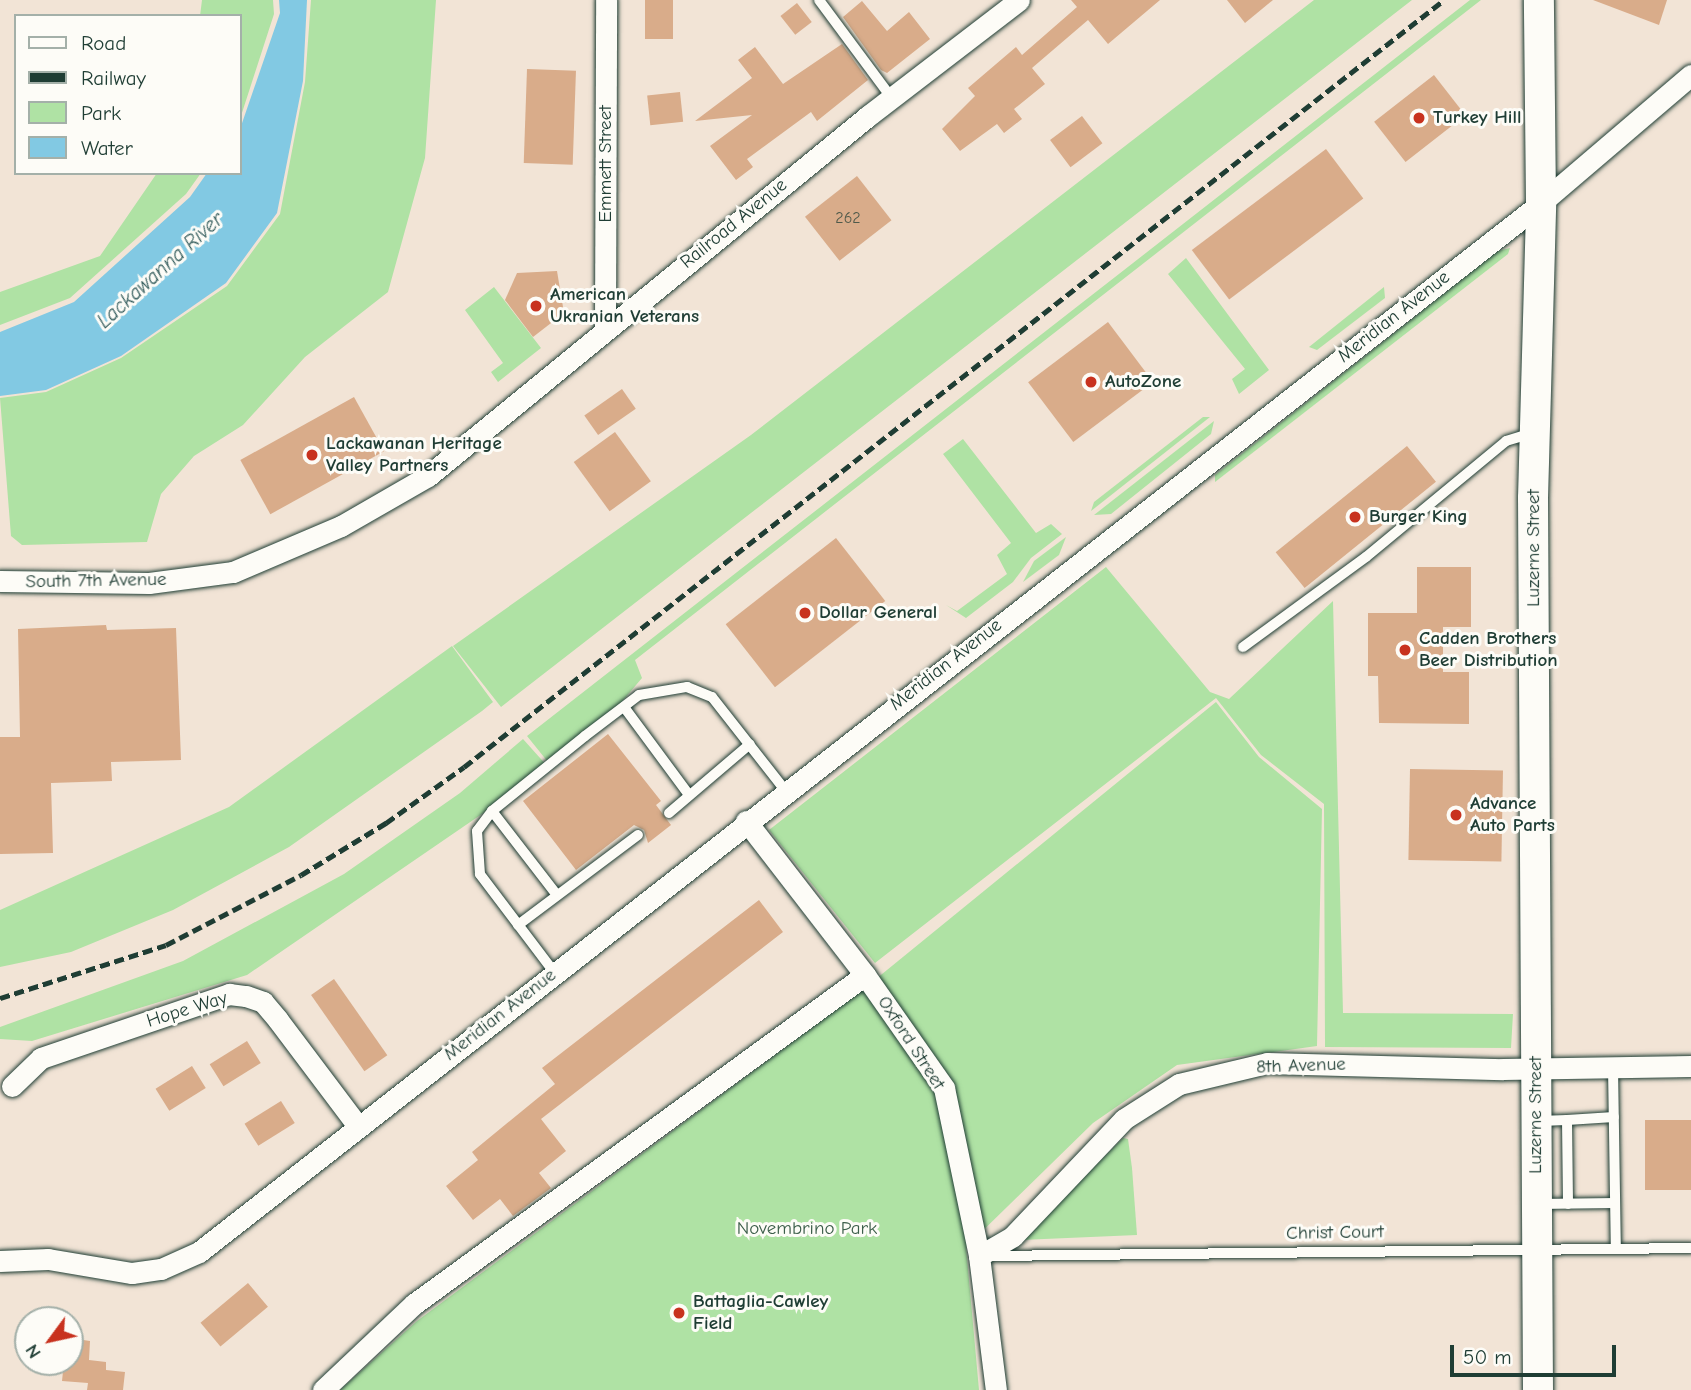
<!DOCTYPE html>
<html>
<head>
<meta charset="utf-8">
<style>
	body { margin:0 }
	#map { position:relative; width:1691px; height:1390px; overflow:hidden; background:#f2e4d6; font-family:"Comic Neue",sans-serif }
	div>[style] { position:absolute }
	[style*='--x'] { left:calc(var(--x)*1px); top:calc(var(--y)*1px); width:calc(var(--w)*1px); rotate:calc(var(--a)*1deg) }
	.green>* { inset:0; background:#afe2a4 }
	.water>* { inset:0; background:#82c9e3 }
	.building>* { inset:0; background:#d9ac8a; transform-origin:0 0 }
	.roads { filter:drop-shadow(0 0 2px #1f3d34) drop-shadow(0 0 2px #1f3d34) }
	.lane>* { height:10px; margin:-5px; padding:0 5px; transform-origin:5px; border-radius:5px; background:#fdfcf7 }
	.street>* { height:21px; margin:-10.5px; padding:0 10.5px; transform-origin:10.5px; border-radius:10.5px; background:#fdfcf7 }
	.secondary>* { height:30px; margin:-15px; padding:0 15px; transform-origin:15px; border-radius:15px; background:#fdfcf7 }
	.rail>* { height:5px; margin-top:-2.5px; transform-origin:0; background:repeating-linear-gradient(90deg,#1f3d34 0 10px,transparent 0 15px) }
	.dots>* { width:19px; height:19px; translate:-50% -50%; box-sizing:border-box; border:4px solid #fdfcf7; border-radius:50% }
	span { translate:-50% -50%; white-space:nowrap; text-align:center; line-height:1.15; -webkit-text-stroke:6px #fdfcf7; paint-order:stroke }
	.number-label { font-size:16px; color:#4e594a }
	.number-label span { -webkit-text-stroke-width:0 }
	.poi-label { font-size:19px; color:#1f3d34; font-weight:700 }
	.left { translate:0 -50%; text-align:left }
	.street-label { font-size:19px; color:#1f3d34 }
	.park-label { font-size:19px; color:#3c5e4a }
	.water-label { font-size:21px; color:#386060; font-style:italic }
	.legend { position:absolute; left:14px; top:14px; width:228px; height:161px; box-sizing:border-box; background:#fdfcf7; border:2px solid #a4b0a9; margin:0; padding:9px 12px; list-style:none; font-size:21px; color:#1f3d34 }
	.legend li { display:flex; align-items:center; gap:14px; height:35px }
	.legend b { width:35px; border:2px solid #a4b0a9 }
	.north { position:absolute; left:14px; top:1306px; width:70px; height:70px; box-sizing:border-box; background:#fdfcf7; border:2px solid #a4b0a9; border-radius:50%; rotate:237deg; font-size:19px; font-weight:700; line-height:28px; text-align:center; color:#1f3d34 }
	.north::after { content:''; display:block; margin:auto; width:24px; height:32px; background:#c8321e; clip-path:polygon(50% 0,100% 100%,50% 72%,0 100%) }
	.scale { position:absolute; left:1450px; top:1345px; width:166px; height:32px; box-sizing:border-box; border:4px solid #1f3d34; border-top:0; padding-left:9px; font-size:21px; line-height:24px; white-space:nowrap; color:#1f3d34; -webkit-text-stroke:5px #fdfcf7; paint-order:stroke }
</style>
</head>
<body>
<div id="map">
	<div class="green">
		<div style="clip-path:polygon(202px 0,273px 0,274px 14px,240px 119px,240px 16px,200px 16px)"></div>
		<div style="clip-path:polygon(311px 0,436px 0,425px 158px,388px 292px,305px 357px,243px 425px,194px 456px,161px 494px,147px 542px,22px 545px,11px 536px,0 398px,46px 392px,121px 358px,227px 286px,280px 214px,305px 82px)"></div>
		<div style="clip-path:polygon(1314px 0,1412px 0,501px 707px,453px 646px,751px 435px)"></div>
		<div style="clip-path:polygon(1470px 0,1481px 0,635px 660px,642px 678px,591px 738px,552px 767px,527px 736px)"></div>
		<div style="clip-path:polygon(157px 173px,201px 173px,186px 194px,70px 298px,0 325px,0 292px,100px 256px)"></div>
		<div style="clip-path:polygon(1510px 248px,1508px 254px,1215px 482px,1215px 475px,1498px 251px)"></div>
		<div style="clip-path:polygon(1186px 258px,1269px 370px,1239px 394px,1232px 379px,1245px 369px,1168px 274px)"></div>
		<div style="clip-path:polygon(494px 287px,541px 348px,498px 382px,491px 372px,503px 363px,465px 310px)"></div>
		<div style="clip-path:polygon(1384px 287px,1385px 298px,1317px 350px,1309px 347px)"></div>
		<div style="clip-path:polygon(1203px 417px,1210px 417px,1091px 511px,1094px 502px)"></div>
		<div style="clip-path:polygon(1214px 421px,1211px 434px,1111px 514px,1094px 515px)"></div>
		<div style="clip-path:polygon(963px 439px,1036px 533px,1051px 524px,1062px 534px,1031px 558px,1013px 582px,966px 618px,946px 605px,957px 611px,1007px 574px,997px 555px,1011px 543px,943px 454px)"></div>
		<div style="clip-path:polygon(1066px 537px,1059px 555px,1023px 582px,1034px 561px)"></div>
		<div style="clip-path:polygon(1106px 567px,1210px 692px,1229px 699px,1333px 601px,1343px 1013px,1513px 1014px,1511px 1048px,1325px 1047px,1324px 804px,1261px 755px,1216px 698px,875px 963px,769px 830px)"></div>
		<div style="clip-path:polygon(452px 646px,493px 702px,482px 711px,289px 847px,173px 910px,71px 952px,0 967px,0 910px,229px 807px)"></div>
		<div style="clip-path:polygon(1216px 702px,1259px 757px,1322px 809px,1317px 1046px,1177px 1065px,1093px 1123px,966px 1247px,979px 1390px,340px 1390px,417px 1321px,860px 992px)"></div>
		<div style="clip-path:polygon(523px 739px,549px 768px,247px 975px,32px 1041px,0 1039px,0 1027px,183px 961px,344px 874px,460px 793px)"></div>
		<div style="clip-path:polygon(1123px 1138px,1128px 1139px,1132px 1168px,1137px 1235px,1021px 1240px)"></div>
	</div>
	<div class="water">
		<div style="clip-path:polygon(279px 0,307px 0,303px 81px,277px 213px,226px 283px,121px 356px,46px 390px,0 396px,0 332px,74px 302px,190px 197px,207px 173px,240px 173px,240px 129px,280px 13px)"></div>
	</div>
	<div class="building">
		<div style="left:645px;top:0;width:28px;height:39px"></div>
		<div style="clip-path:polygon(1071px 0,1160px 0,1108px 44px,1088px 20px,1032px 68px,1045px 84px,1014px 109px,1022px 119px,1004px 133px,997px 124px,960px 151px,942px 129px,975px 96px,968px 88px,1016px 47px,1022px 55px,1077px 7px)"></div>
		<div style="clip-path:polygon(1227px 0,1273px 0,1245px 23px)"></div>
		<div style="clip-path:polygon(1593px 0,1667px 0,1659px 25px)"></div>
		<div style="clip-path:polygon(862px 1px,887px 31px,909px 12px,930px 39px,887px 73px,881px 70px,843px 17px)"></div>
		<div style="left:797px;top:3px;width:24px;height:21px;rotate:52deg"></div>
		<div style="clip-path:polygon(842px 44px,868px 80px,817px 121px,811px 112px,747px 159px,753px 167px,736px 180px,710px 146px,752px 115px,695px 121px,752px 78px,738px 60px,755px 47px,783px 84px)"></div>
		<div style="left:527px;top:69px;width:49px;height:94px;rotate:2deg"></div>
		<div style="left:1434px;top:75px;width:51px;height:76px;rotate:52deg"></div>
		<div style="left:680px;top:92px;width:30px;height:33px;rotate:84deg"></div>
		<div style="left:1082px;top:116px;width:34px;height:40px;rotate:53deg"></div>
		<div style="left:1326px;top:149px;width:62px;height:168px;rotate:53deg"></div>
		<div style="left:857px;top:176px;width:56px;height:66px;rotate:52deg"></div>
		<div style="clip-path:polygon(557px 271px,564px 313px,533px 337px,505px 300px,517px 273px)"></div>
		<div style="left:1108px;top:322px;width:75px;height:100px;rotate:53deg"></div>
		<div style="left:622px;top:389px;width:24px;height:46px;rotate:55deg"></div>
		<div style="left:354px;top:397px;width:62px;height:130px;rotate:61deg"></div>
		<div style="left:615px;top:432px;width:61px;height:51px;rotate:54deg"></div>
		<div style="left:1407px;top:446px;width:46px;height:169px;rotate:51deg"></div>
		<div style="left:836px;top:538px;width:80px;height:140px;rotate:52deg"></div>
		<div style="clip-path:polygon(1417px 567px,1471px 567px,1471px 627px,1443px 627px,1443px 672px,1469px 672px,1469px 724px,1379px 723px,1378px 676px,1368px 676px,1368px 613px,1417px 613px)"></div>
		<div style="clip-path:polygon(106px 625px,107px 630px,176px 628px,181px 760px,111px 762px,112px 781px,51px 783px,53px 853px,0 854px,0 737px,20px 737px,18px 629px)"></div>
		<div style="clip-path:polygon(608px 734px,661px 801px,656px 805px,671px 825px,648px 843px,644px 830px,634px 825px,576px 870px,523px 801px)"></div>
		<div style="left:1410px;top:769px;width:93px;height:91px;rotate:1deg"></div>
		<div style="clip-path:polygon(759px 900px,783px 932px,541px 1119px,566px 1151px,539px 1173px,551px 1188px,513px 1216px,500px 1199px,473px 1220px,446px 1186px,478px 1160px,472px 1152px,555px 1084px,542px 1068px)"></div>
		<div style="left:334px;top:979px;width:93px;height:28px;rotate:55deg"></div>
		<div style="left:247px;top:1041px;width:26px;height:44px;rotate:58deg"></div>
		<div style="left:192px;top:1066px;width:26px;height:43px;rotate:58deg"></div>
		<div style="left:281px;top:1101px;width:26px;height:43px;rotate:58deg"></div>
		<div style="left:1645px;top:1120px;width:46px;height:70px"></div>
		<div style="left:248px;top:1283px;width:31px;height:62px;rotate:50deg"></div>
		<div style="clip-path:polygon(70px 1338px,90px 1341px,89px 1360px,106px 1362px,106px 1370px,125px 1372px,123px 1390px,87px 1390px,88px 1383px,62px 1381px,64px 1362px,70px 1362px)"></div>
	</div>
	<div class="roads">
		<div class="lane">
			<div style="--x:819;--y:0;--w:121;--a:53.4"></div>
			<div style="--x:1243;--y:647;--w:152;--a:-36.2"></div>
			<div style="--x:1366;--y:557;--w:182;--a:-39.6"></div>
			<div style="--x:1506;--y:441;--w:27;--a:-17"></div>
			<div style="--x:624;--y:707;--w:106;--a:53.5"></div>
			<div style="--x:492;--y:811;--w:106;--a:52.3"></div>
			<div style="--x:669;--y:813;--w:106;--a:-40.4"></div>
			<div style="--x:518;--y:925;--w:150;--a:-36.9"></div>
			<div style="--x:554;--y:972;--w:123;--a:-127.1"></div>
			<div style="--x:480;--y:874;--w:43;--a:-94"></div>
			<div style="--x:477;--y:831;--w:25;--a:-53"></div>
			<div style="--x:492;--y:811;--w:119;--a:-38.9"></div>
			<div style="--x:585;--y:736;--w:68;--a:-37.2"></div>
			<div style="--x:639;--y:695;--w:49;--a:-9.5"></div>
			<div style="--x:687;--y:687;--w:27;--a:22"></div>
			<div style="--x:712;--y:697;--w:118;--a:51.9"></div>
			<div style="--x:1613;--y:1067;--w:181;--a:89.1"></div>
			<div style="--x:1567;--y:1120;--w:47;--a:-3.7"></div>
			<div style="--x:1539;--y:1121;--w:28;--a:-2"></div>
			<div style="--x:1567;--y:1120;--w:84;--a:89.3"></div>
			<div style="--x:1538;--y:1204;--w:77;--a:-0.7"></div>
			<div style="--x:989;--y:1256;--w:702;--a:-0.65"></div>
		</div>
		<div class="street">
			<div style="--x:605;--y:329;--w:329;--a:-89.8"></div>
			<div style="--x:0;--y:581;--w:149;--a:0.8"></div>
			<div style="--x:149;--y:583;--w:85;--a:-7.5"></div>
			<div style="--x:233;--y:572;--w:117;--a:-23.1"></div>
			<div style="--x:341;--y:526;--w:100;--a:-29.9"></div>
			<div style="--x:428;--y:476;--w:569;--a:-39.29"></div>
			<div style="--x:868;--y:116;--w:190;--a:-37.5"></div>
			<div style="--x:746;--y:821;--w:195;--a:52.3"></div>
			<div style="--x:865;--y:975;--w:138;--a:55"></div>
			<div style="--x:944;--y:1088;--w:172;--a:78.2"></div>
			<div style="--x:979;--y:1256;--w:135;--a:82.8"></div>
			<div style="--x:12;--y:1086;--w:40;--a:-44"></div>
			<div style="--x:41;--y:1058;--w:199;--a:-18.8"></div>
			<div style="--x:229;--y:994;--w:17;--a:7"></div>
			<div style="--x:246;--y:996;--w:18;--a:19"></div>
			<div style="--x:263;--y:1002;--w:23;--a:50"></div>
			<div style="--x:278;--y:1020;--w:133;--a:53"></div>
			<div style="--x:979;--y:1256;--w:39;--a:-30"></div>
			<div style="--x:1013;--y:1236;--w:161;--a:-46.5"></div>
			<div style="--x:1124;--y:1119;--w:65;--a:-32.5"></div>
			<div style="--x:1179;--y:1084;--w:90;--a:-13.4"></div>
			<div style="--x:1267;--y:1063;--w:236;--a:1.5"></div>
			<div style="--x:1503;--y:1069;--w:188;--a:-0.9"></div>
			<div style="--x:0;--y:1261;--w:48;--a:-2.4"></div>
			<div style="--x:48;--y:1259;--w:85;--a:9.5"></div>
			<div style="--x:132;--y:1273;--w:29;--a:-8"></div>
			<div style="--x:161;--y:1269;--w:42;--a:-24.1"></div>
			<div style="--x:199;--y:1252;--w:1703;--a:-38.01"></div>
			<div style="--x:1541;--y:203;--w:197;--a:-40.5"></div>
			<div style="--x:323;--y:1390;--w:125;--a:-43.4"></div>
			<div style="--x:414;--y:1304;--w:558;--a:-36.11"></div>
		</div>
		<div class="secondary">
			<div style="--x:1538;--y:1390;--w:892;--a:-90.32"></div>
			<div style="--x:1533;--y:498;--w:295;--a:-88.4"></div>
			<div style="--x:1541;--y:203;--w:203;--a:-90.6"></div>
		</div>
	</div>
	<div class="rail">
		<div style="--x:0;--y:998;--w:174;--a:-17.7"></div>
		<div style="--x:166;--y:945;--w:152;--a:-27.4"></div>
		<div style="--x:301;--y:875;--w:100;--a:-31.5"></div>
		<div style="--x:386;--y:823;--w:96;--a:-35.7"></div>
		<div style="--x:464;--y:767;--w:1244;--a:-38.05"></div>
	</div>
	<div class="dots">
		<div style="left:1419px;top:118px;background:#c8321e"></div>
		<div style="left:536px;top:306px;background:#c8321e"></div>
		<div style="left:1091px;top:382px;background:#c8321e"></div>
		<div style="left:312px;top:455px;background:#c8321e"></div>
		<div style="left:1355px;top:517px;background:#c8321e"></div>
		<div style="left:805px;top:613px;background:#c8321e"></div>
		<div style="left:1405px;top:650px;background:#c8321e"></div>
		<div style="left:1456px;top:815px;background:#c8321e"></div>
		<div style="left:679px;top:1313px;background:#c8321e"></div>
	</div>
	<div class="number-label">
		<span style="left:848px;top:218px">262</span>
	</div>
	<div class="poi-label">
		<span class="left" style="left:1433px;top:118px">Turkey Hill</span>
		<span class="left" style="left:550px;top:306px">American<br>Ukranian Veterans</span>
		<span class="left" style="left:1105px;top:382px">AutoZone</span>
		<span class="left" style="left:326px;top:455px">Lackawanan Heritage<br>Valley Partners</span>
		<span class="left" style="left:1369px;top:517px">Burger King</span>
		<span class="left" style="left:819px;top:613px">Dollar General</span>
		<span class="left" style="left:1419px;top:650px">Cadden Brothers<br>Beer Distribution</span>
		<span class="left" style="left:1470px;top:815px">Advance<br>Auto Parts</span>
		<span class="left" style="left:693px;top:1313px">Battaglia-Cawley<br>Field</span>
	</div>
	<div class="street-label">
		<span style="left:606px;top:164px;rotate:-90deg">Emmett Street</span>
		<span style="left:734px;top:224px;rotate:-39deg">Railroad Avenue</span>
		<span style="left:1394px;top:317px;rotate:-38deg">Meridian Avenue</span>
		<span style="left:1534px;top:548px;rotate:-90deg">Luzerne Street</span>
		<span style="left:96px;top:581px;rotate:-1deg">South 7th Avenue</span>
		<span style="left:946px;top:665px;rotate:-38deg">Meridian Avenue</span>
		<span style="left:187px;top:1010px;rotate:-17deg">Hope Way</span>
		<span style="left:500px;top:1015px;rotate:-38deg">Meridian Avenue</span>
		<span style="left:911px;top:1043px;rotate:57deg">Oxford Street</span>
		<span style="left:1301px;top:1066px;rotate:-2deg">8th Avenue</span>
		<span style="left:1536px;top:1115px;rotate:-90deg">Luzerne Street</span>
		<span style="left:1335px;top:1233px;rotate:-1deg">Christ Court</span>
	</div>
	<div class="park-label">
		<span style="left:807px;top:1229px">Novembrino Park</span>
	</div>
	<div class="water-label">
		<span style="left:160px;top:270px;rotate:-42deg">Lackawanna River</span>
	</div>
	<ul class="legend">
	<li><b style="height:9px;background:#fdfcf7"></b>Road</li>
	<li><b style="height:9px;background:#1f3d34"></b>Railway</li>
	<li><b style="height:19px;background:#afe2a4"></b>Park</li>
	<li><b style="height:19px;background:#82c9e3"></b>Water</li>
	</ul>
	<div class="north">N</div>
	<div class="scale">50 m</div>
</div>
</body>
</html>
